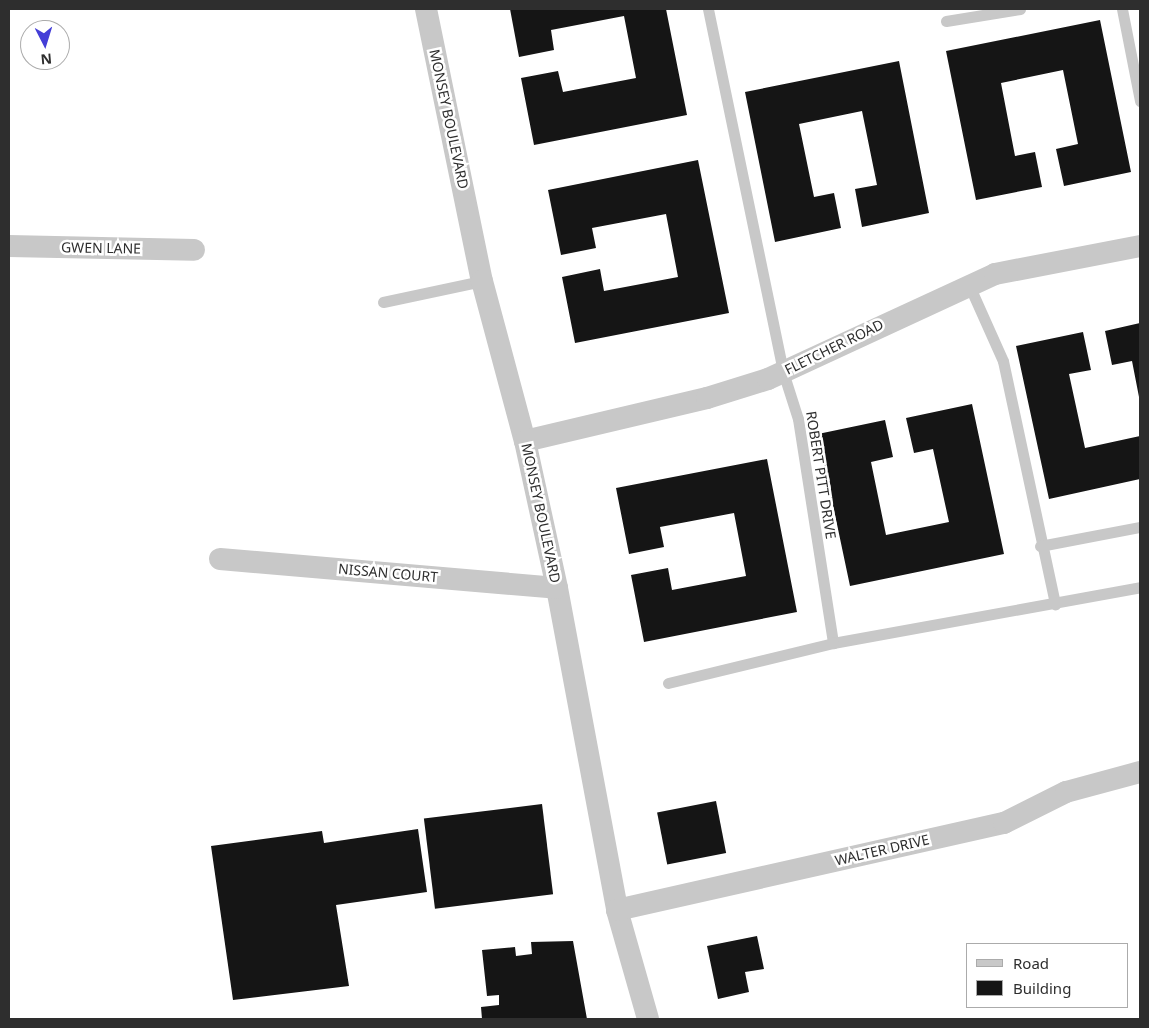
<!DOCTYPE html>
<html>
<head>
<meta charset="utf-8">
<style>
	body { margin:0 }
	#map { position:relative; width:1149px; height:1028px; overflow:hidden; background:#fff; font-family:"Noto Sans",sans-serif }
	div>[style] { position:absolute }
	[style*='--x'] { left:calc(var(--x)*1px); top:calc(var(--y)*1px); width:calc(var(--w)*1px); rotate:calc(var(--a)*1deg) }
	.building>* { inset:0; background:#151515; transform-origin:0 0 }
	.lane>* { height:11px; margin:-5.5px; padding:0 5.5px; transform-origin:5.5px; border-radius:5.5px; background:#c8c8c8 }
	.street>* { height:22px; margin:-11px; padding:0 11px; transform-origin:11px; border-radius:11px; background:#c8c8c8 }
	span { translate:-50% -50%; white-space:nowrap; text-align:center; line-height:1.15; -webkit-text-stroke:5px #fff; paint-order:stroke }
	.street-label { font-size:14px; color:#2e2e2e }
	.frame { position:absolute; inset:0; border:10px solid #2e2e2e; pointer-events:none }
	.legend { position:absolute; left:966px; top:943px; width:162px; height:65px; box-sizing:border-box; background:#fff; border:1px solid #ababab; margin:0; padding:6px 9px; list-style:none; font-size:15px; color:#2e2e2e }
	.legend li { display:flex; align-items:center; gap:10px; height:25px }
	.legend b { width:25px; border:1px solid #ababab }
	.north { position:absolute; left:20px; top:20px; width:50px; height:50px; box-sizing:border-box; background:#fff; border:1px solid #ababab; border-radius:50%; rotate:175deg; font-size:14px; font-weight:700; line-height:20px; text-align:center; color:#2e2e2e }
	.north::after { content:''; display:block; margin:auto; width:18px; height:22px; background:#443ed7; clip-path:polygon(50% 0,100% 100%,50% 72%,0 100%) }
</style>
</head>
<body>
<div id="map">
	<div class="building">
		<div style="clip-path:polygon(510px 9px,666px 9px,687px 115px,534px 145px,521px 78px,558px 71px,563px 92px,636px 78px,624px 16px,551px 30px,554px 50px,519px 57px)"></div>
		<div style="clip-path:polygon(1100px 20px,1131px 172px,1064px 186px,1056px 149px,1078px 144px,1063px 70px,1001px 83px,1015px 156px,1035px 152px,1042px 187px,976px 200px,946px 51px)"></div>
		<div style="clip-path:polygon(899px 61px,929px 213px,862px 227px,855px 189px,877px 185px,862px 111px,799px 124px,814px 197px,834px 193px,841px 228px,775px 242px,745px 92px)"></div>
		<div style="clip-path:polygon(698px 160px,729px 313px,575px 343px,562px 277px,600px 269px,604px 291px,678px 277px,666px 214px,592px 228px,596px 248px,561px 255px,548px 190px)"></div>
		<div style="clip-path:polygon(1140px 323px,1140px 397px,1139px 397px,1132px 361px,1112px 365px,1105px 331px)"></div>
		<div style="clip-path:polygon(1083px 332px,1091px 370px,1069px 374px,1085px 448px,1140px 436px,1140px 479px,1049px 499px,1016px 346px)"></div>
		<div style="clip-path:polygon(972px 404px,1004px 554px,850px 586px,818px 434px,885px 420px,893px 457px,871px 462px,886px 535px,949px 522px,933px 449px,914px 453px,906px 418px)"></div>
		<div style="clip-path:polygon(767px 459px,797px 612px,644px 642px,631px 575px,668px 568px,672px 590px,746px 576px,734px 513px,660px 527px,664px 547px,629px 554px,616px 488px)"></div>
		<div style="left:716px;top:801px;width:53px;height:60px;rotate:79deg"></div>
		<div style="left:542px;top:804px;width:91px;height:119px;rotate:83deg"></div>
		<div style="clip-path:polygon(418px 829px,427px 892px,336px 905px,349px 986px,233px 1000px,211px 846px,322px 831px,324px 843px)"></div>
		<div style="clip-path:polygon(757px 936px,764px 969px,745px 972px,749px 992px,718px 999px,707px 946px)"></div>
		<div style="clip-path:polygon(573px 941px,587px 1019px,482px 1019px,481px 1007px,499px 1005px,499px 995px,487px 996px,482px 950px,515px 947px,516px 956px,532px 954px,531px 942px)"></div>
	</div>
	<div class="lane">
		<div style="--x:708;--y:9;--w:371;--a:78.3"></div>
		<div style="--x:783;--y:372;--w:49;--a:72.3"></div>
		<div style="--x:798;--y:419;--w:227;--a:81.1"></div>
		<div style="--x:833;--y:643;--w:312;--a:-10.3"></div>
		<div style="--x:1122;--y:9;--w:94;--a:78.9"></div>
		<div style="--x:946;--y:21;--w:75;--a:-9.2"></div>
		<div style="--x:969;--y:285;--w:83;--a:65.9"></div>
		<div style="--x:1003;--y:361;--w:249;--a:77.9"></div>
		<div style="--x:383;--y:302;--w:101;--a:-12"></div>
		<div style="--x:1040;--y:546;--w:102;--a:-10.8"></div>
		<div style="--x:668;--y:683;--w:170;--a:-13.6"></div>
	</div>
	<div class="street">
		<div style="--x:426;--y:9;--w:278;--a:78.4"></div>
		<div style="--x:482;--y:281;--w:166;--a:75"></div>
		<div style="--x:525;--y:441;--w:150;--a:77.7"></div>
		<div style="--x:557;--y:588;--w:328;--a:79.4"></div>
		<div style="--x:617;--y:910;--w:113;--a:74.1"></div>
		<div style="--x:9;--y:246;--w:185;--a:1.2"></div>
		<div style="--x:525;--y:441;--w:187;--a:-13.3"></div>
		<div style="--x:707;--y:398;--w:64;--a:-17.3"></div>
		<div style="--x:768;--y:379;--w:250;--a:-24.8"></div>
		<div style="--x:995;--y:274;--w:148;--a:-10.9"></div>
		<div style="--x:220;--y:559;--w:338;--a:4.9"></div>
		<div style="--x:617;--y:910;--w:397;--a:-12.7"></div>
		<div style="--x:1004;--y:823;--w:69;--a:-26.6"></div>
		<div style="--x:1066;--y:792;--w:77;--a:-15.1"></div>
	</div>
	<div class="street-label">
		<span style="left:449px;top:119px;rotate:78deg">MONSEY BOULEVARD</span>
		<span style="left:101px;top:248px;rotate:1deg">GWEN LANE</span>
		<span style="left:834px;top:347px;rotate:-26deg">FLETCHER ROAD</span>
		<span style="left:821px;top:475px;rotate:81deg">ROBERT PITT DRIVE</span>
		<span style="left:541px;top:513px;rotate:78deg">MONSEY BOULEVARD</span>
		<span style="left:388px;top:573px;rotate:5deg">NISSAN COURT</span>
		<span style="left:882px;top:850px;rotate:-13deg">WALTER DRIVE</span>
	</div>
	<div class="frame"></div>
	<ul class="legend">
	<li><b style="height:6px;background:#c8c8c8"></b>Road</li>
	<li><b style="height:14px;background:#151515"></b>Building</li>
	</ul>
	<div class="north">N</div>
</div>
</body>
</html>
